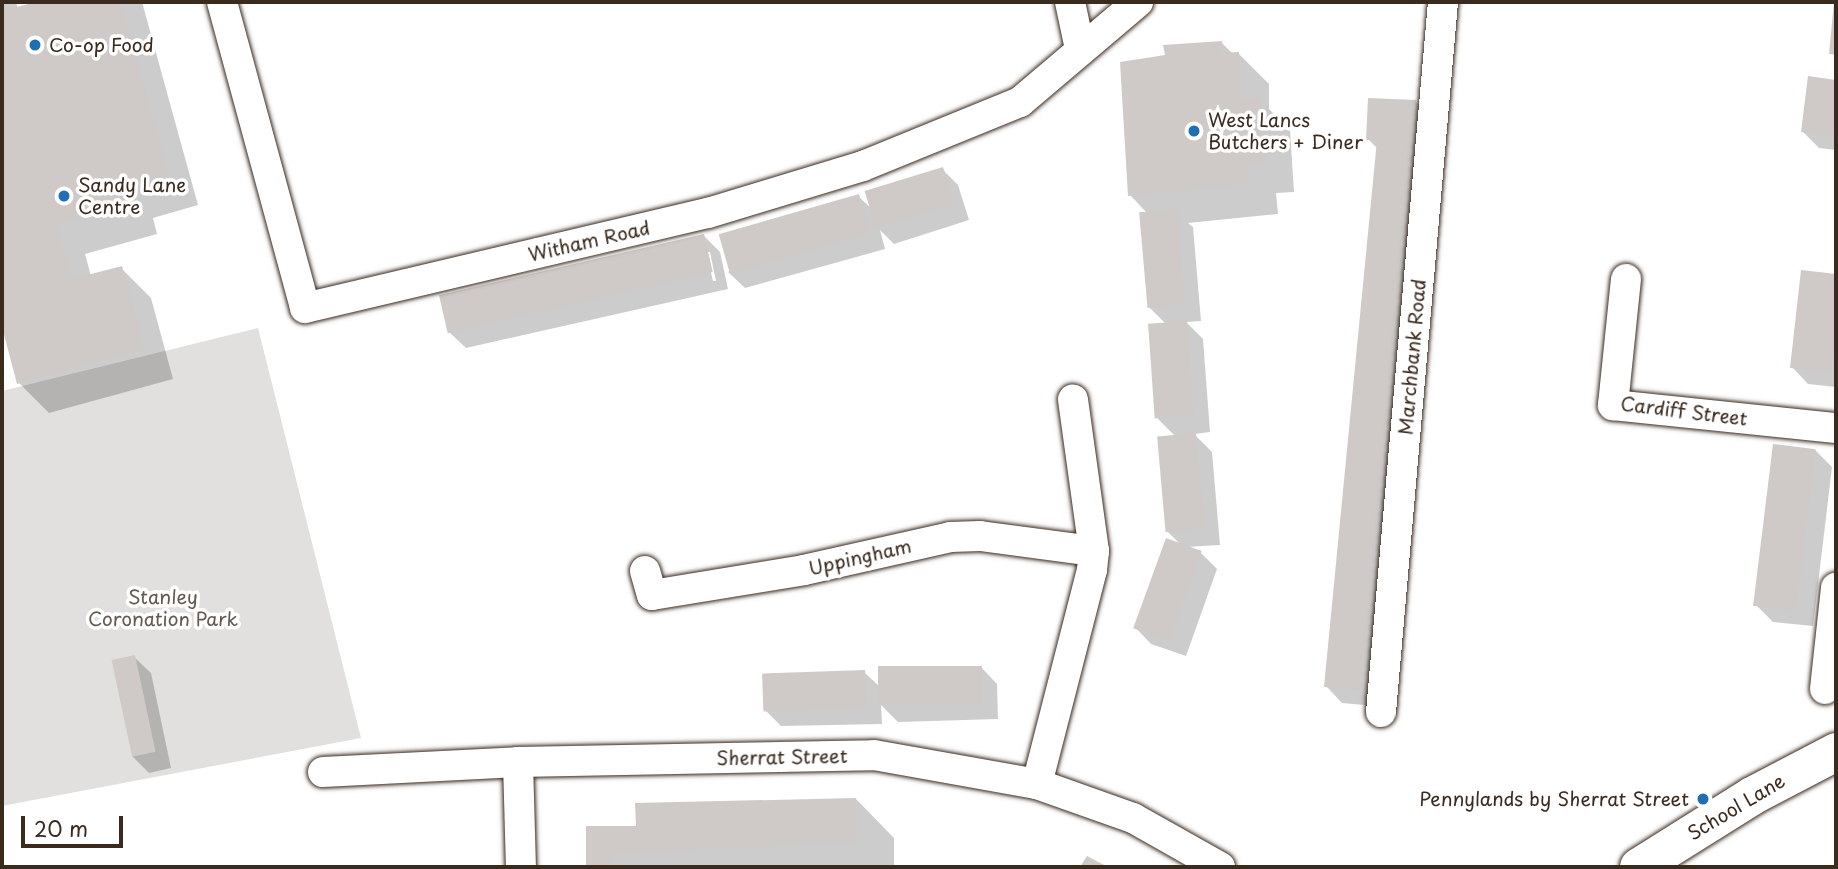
<!DOCTYPE html>
<html>
<head>
<meta charset="utf-8">
<style>
	body { margin:0 }
	#map { position:relative; width:1838px; height:869px; overflow:hidden; background:#fff; font-family:"Playpen Sans",sans-serif }
	div>[style] { position:absolute }
	[style*='--x'] { left:calc(var(--x)*1px); top:calc(var(--y)*1px); width:calc(var(--w)*1px); rotate:calc(var(--a)*1deg) }
	.green>* { inset:0; background:#e2e0de }
	.shadow>* { inset:0; background:#0003 }
	.building>* { inset:0; background:#cfcac7; transform-origin:0 0 }
	.roads { filter:drop-shadow(0 0 2px #3b2a1e) drop-shadow(0 0 2px #3b2a1e) }
	.street>* { height:30px; margin:-15px; padding:0 15px; transform-origin:15px; border-radius:15px; background:#fff }
	.secondary>* { height:38px; margin:-19px; padding:0 19px; transform-origin:19px; border-radius:19px; background:#fff }
	.dots>* { width:19px; height:19px; translate:-50% -50%; box-sizing:border-box; border:4px solid #fff; border-radius:50% }
	span { translate:-50% -50%; white-space:nowrap; text-align:center; line-height:1.15; -webkit-text-stroke:7px #fff; paint-order:stroke }
	.poi-label { font-size:19px; color:#3b2a1e }
	.left { translate:0 -50%; text-align:left }
	.right { translate:-100% -50%; text-align:right }
	.street-label { font-size:19px; color:#3b2a1e }
	.park-label { font-size:19px; color:#65584e }
	.frame { position:absolute; inset:0; border:4px solid #3b2a1e; pointer-events:none }
	.scale { position:absolute; left:21px; top:816px; width:102px; height:32px; box-sizing:border-box; border:4px solid #3b2a1e; border-top:0; padding-left:9px; font-size:21px; line-height:24px; white-space:nowrap; color:#3b2a1e; -webkit-text-stroke:5px #fff; paint-order:stroke }
</style>
</head>
<body>
<div id="map">
	<div class="green">
		<div style="clip-path:polygon(258px 328px,361px 738px,2px 806px,2px 391px)"></div>
	</div>
	<div class="shadow">
		<div style="clip-path:polygon(2px 2px,16px 2px,18px 9px,42px 2px,142px 2px,198px 205px,153px 218px,157px 234px,85px 254px,91px 276px,121px 268px,151px 298px,173px 379px,49px 413px,19px 383px,2px 321px)"></div>
		<div style="clip-path:polygon(1222px 43px,1233px 54px,1239px 54px,1269px 84px,1269px 109px,1290px 130px,1294px 192px,1276px 193px,1278px 214px,1188px 223px,1193px 227px,1201px 321px,1186px 322px,1203px 339px,1210px 432px,1194px 434px,1212px 452px,1220px 545px,1186px 547px,1201px 553px,1217px 569px,1186px 656px,1151px 644px,1135px 627px,1181px 545px,1167px 531px,1176px 437px,1158px 419px,1166px 324px,1149px 307px,1148px 214px,1130px 195px,1167px 56px)"></div>
		<div style="clip-path:polygon(1810px 78px,1836px 81px,1836px 150px,1819px 148px,1802px 131px)"></div>
		<div style="clip-path:polygon(1416px 102px,1432px 119px,1376px 706px,1342px 703px,1326px 686px,1378px 149px,1368px 139px)"></div>
		<div style="clip-path:polygon(942px 169px,958px 185px,969px 220px,894px 244px,880px 230px,885px 249px,745px 288px,728px 272px,858px 196px,872px 209px)"></div>
		<div style="clip-path:polygon(evenodd,704px 236px,720px 252px,728px 289px,466px 348px,449px 332px,704px 236px,706px 252px,710px 252px,716px 281px,713px 281px,706px 252px)"></div>
		<div style="clip-path:polygon(1803px 271px,1836px 276px,1836px 387px,1808px 384px,1792px 367px)"></div>
		<div style="clip-path:polygon(1815px 450px,1832px 467px,1813px 626px,1773px 622px,1756px 605px)"></div>
		<div style="clip-path:polygon(134px 657px,151px 673px,171px 768px,149px 773px,132px 756px)"></div>
		<div style="clip-path:polygon(981px 667px,997px 684px,998px 719px,898px 722px,881px 705px,882px 724px,781px 726px,764px 709px,864px 672px,881px 688px)"></div>
		<div style="clip-path:polygon(856px 799px,894px 838px,894px 867px,588px 867px,587px 827px,638px 827px)"></div>
	</div>
	<div class="building">
		<div style="clip-path:polygon(36px 2px,121px 2px,169px 176px,124px 188px,129px 204px,56px 224px,72px 279px,122px 266px,145px 349px,17px 384px,2px 327px,2px 11px)"></div>
		<div style="clip-path:polygon(1834px 2px,1836px 2px,1836px 55px,1829px 54px)"></div>
		<div style="clip-path:polygon(1222px 41px,1222px 53px,1239px 52px,1240px 100px,1261px 98px,1265px 162px,1247px 164px,1249px 184px,1128px 196px,1120px 62px,1165px 55px,1163px 45px)"></div>
		<div style="clip-path:polygon(1808px 76px,1836px 80px,1836px 136px,1801px 132px)"></div>
		<div style="clip-path:polygon(1368px 98px,1416px 100px,1360px 690px,1324px 687px,1377px 140px,1366px 140px)"></div>
		<div style="left:943px;top:167px;width:39px;height:82px;rotate:73deg"></div>
		<div style="left:859px;top:194px;width:41px;height:146px;rotate:74deg"></div>
		<div style="left:1177px;top:209px;width:96px;height:38px;rotate:85deg"></div>
		<div style="left:704px;top:234px;width:39px;height:272px;rotate:77deg"></div>
		<div style="clip-path:polygon(1801px 270px,1836px 274px,1836px 328px,1831px 372px,1790px 368px)"></div>
		<div style="left:1187px;top:321px;width:95px;height:39px;rotate:86deg"></div>
		<div style="left:1196px;top:433px;width:96px;height:39px;rotate:85deg"></div>
		<div style="left:1773px;top:444px;width:43px;height:163px;rotate:7deg"></div>
		<div style="left:1166px;top:538px;width:38px;height:96px;rotate:20deg"></div>
		<div style="left:135px;top:655px;width:99px;height:24px;rotate:78deg"></div>
		<div style="left:982px;top:666px;width:38px;height:104px;rotate:90deg"></div>
		<div style="left:865px;top:670px;width:38px;height:103px;rotate:88deg"></div>
		<div style="clip-path:polygon(856px 798px,856px 842px,611px 854px,610px 867px,586px 867px,586px 826px,636px 826px,635px 803px)"></div>
		<div style="clip-path:polygon(1087px 856px,1108px 867px,1080px 867px)"></div>
	</div>
	<div class="roads">
		<div class="street">
			<div style="--x:222;--y:2;--w:317;--a:74.8"></div>
			<div style="--x:305;--y:308;--w:414;--a:-13.3"></div>
			<div style="--x:708;--y:213;--w:162;--a:-16.9"></div>
			<div style="--x:863;--y:166;--w:170;--a:-22.2"></div>
			<div style="--x:1020;--y:102;--w:155;--a:-40.3"></div>
			<div style="--x:1070;--y:2;--w:48;--a:78"></div>
			<div style="--x:1626;--y:279;--w:127;--a:95.9"></div>
			<div style="--x:1613;--y:405;--w:224;--a:5.9"></div>
			<div style="--x:645;--y:571;--w:25;--a:74"></div>
			<div style="--x:652;--y:595;--w:154;--a:-9.3"></div>
			<div style="--x:804;--y:570;--w:150;--a:-12.7"></div>
			<div style="--x:950;--y:537;--w:30;--a:-2"></div>
			<div style="--x:980;--y:536;--w:115;--a:7.5"></div>
			<div style="--x:1825;--y:689;--w:102;--a:-83.8"></div>
			<div style="--x:1381;--y:712;--w:713;--a:-85.01"></div>
			<div style="--x:518;--y:762;--w:105;--a:88.4"></div>
			<div style="--x:323;--y:772;--w:195;--a:-2.9"></div>
			<div style="--x:518;--y:762;--w:356;--a:-1.1"></div>
			<div style="--x:874;--y:755;--w:166;--a:10.1"></div>
			<div style="--x:1037;--y:784;--w:102;--a:19.5"></div>
			<div style="--x:1133;--y:818;--w:100;--a:29.4"></div>
			<div style="--x:1037;--y:784;--w:221;--a:-75.6"></div>
			<div style="--x:1092;--y:570;--w:19;--a:-84"></div>
			<div style="--x:1094;--y:551;--w:153;--a:-97.9"></div>
		</div>
		<div class="secondary">
			<div style="--x:1639;--y:867;--w:133;--a:-32.1"></div>
			<div style="--x:1752;--y:796;--w:95;--a:-27.6"></div>
		</div>
	</div>
	<div class="dots">
		<div style="left:35px;top:45px;background:#1f6fb2"></div>
		<div style="left:1194px;top:131px;background:#1f6fb2"></div>
		<div style="left:64px;top:196px;background:#1f6fb2"></div>
		<div style="left:1703px;top:799px;background:#1f6fb2"></div>
	</div>
	<div class="poi-label">
		<span class="left" style="left:49px;top:45px">Co-op Food</span>
		<span class="left" style="left:1208px;top:131px">West Lancs<br>Butchers + Diner</span>
		<span class="left" style="left:78px;top:196px">Sandy Lane<br>Centre</span>
		<span class="right" style="left:1689px;top:799px">Pennylands by Sherrat Street</span>
	</div>
	<div class="street-label">
		<span style="left:589px;top:241px;rotate:-13deg">Witham Road</span>
		<span style="left:1412px;top:357px;rotate:-85deg">Marchbank Road</span>
		<span style="left:1684px;top:411px;rotate:7deg">Cardiff Street</span>
		<span style="left:860px;top:557px;rotate:-13deg">Uppingham</span>
		<span style="left:782px;top:757px;rotate:-1deg">Sherrat Street</span>
		<span style="left:1736px;top:807px;rotate:-31deg">School Lane</span>
	</div>
	<div class="park-label">
		<span style="left:163px;top:608px">Stanley<br>Coronation Park</span>
	</div>
	<div class="frame"></div>
	<div class="scale">20 m</div>
</div>
</body>
</html>
